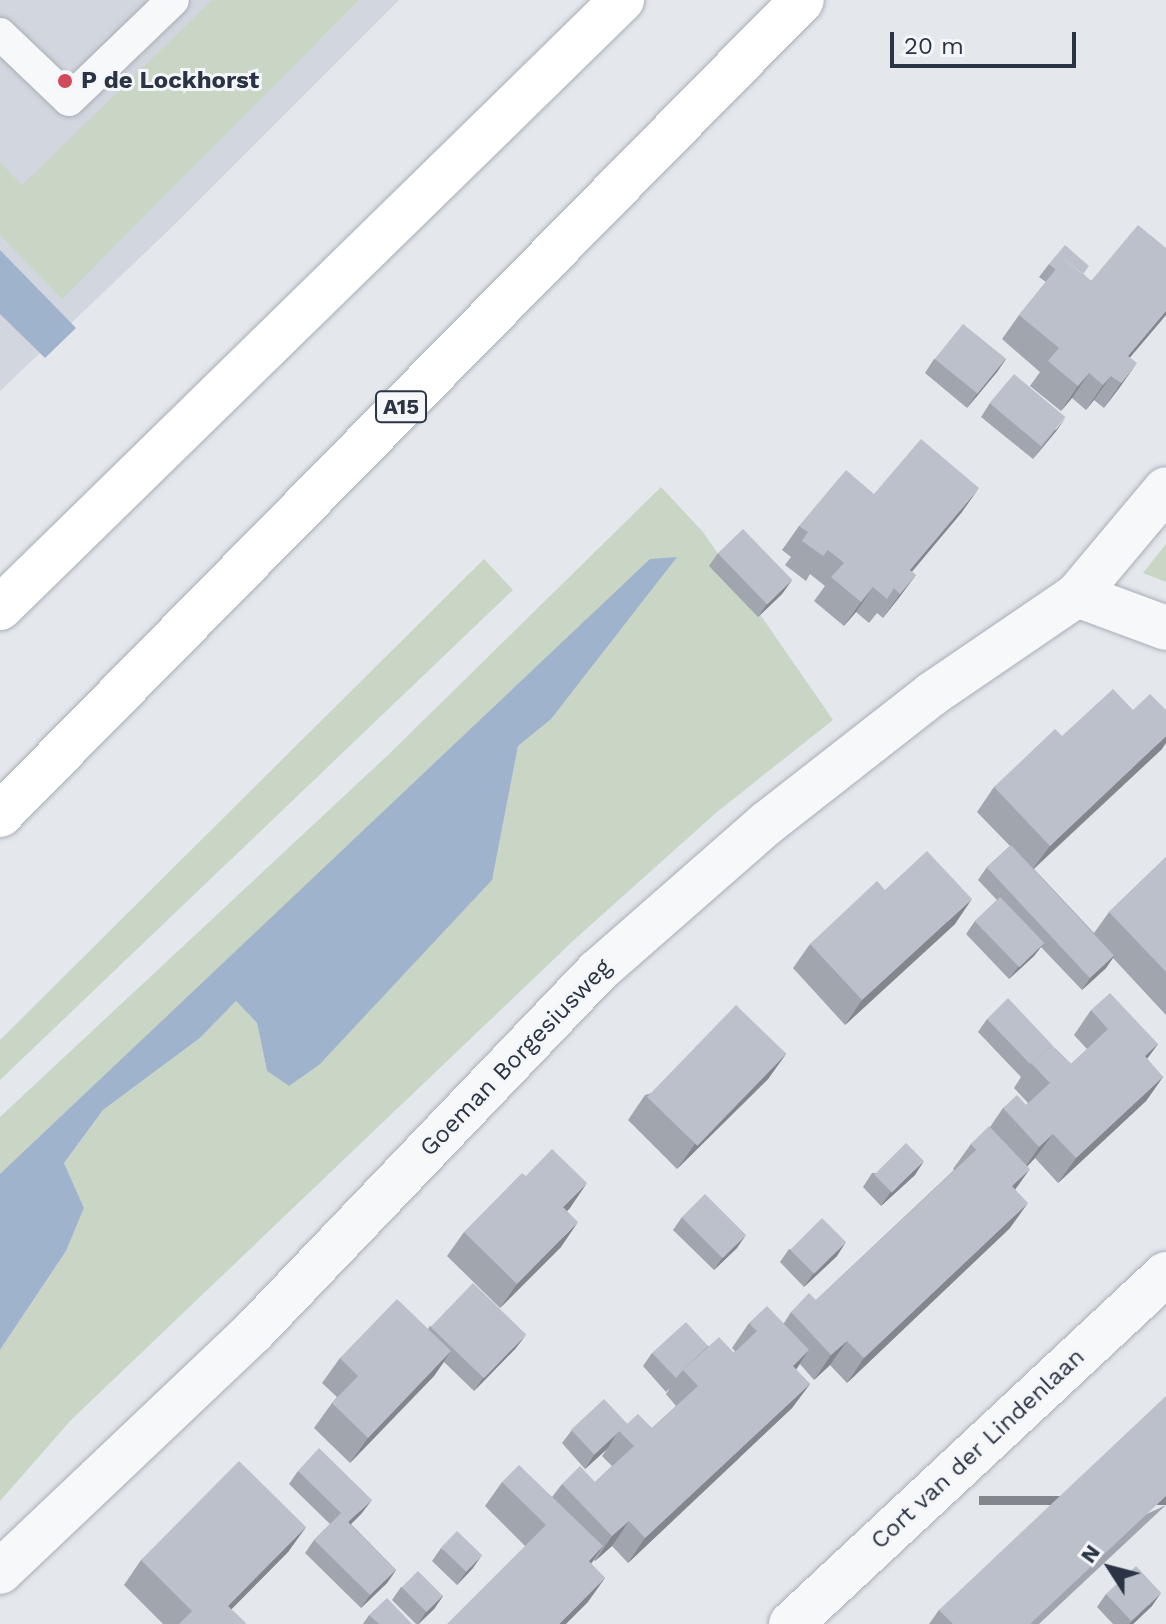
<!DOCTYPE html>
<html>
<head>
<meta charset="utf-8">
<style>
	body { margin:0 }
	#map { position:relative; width:1166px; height:1624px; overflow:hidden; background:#e4e7ec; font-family:"Work Sans",sans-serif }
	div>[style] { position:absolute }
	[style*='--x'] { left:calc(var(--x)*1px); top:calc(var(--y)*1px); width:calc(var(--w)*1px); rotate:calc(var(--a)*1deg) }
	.built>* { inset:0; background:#d2d6de }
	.green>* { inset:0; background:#c9d6c5 }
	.water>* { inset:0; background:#9fb4cc }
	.roads { filter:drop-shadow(0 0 2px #a9aeb7) drop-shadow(0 0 2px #a9aeb7) }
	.service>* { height:32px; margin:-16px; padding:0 16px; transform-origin:16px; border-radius:16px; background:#f7f8fa }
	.minor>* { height:44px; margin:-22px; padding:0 22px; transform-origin:22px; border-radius:22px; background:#f7f8fa }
	.motorway>* { height:44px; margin:-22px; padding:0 22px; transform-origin:22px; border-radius:22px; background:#fff }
	.wall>* { inset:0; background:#a1a5ae }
	.shaded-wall>* { inset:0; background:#83868d; transform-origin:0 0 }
	.building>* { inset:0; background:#bbc0ca; transform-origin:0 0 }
	.dots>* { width:22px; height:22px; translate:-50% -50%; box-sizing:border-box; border:4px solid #f4f6f9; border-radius:50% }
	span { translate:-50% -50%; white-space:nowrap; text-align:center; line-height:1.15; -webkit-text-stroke:6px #f4f6f9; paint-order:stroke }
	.shield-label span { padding:2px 6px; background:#f4f6f9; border:2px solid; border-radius:6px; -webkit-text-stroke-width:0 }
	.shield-label { font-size:22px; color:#2b3445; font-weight:700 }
	.poi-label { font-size:24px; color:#2b3445; font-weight:700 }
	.left { translate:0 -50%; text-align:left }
	.street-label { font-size:24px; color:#2b3445 }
	.north { position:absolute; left:1070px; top:1528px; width:80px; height:80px; -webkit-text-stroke:6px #f4f6f9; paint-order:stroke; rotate:306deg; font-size:22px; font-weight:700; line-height:32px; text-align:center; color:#2b3445 }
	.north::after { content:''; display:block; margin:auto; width:28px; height:36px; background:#2b3445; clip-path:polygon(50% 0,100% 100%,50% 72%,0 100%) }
	.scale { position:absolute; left:890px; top:32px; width:186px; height:36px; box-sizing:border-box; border:4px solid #2b3445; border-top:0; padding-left:10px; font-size:24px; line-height:28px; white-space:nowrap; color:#2b3445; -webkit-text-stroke:6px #f4f6f9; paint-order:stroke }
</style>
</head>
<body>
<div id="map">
	<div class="built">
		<div style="clip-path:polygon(0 0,399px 0,172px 227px,0 391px)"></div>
	</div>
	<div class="green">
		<div style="clip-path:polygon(212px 0,359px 0,62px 299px,0 235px,0 162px,22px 185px)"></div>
		<div style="clip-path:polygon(661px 487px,703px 532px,833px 720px,717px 812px,575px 939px,71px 1420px,0 1501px,0 1350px,66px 1251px,84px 1208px,64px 1163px,103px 1110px,200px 1038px,236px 1001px,257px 1023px,267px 1071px,289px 1086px,319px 1064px,491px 880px,518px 746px,551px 719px,0 1174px,0 1117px,388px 755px)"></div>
		<div style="clip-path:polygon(1166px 544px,1166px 582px,1143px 573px)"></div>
		<div style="clip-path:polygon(484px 559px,513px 590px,0 1080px,0 1040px)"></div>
	</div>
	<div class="water">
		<div style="clip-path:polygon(0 250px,76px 328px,45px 358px,0 314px)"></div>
		<div style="clip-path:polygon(677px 557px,551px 719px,518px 746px,492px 880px,319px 1065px,289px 1086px,267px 1071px,257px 1023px,236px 1001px,200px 1038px,103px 1110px,64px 1163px,84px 1208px,66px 1251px,0 1350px,0 1174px,650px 559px)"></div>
	</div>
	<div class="roads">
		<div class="service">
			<div style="--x:0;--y:34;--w:95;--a:43.7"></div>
			<div style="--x:69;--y:100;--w:144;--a:-43.9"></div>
		</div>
		<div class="minor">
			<div style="--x:1077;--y:595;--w:95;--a:20.3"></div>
			<div style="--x:0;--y:1572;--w:349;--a:-43.5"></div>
			<div style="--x:253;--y:1332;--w:499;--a:-46.3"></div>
			<div style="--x:598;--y:971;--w:225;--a:-41.2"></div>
			<div style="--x:767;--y:823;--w:209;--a:-38"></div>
			<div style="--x:932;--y:694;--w:176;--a:-34.3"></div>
			<div style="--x:1077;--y:595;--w:138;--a:-50"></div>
			<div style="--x:791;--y:1624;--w:513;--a:-43.03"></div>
		</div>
		<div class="motorway">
			<div style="--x:0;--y:608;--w:870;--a:-44.35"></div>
			<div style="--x:0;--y:815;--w:1143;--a:-45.46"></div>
		</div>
	</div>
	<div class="wall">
		<div style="clip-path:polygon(1166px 248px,1166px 315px,1130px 357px,1120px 387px,1104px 408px,1094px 400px,1086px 410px,1072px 398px,1061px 411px,1030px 386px,1040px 372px,1002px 339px,1019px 315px,1046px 282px,1039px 277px,1049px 264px,1083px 274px,1091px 281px)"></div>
		<div style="clip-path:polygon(934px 359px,1006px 359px,997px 372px,967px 408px,925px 373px)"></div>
		<div style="clip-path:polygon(990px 403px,1057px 430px,1033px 459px,981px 417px)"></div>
		<div style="clip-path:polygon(874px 494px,962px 512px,912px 572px,916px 575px,883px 618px,877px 613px,869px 623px,856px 612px,844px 626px,814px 601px,825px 586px,810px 574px,806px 581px,785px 565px,791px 557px,782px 550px,799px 526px)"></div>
		<div style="clip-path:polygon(718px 553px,792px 580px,782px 594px,758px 617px,709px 566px)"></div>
		<div style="clip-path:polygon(1062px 736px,1162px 749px,1034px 869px,1094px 933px,1109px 912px,1166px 857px,1166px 1015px,1113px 958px,1106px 968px,1082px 990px,1041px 947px,1034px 956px,1009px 979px,966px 934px,975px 921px,997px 900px,978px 880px,987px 867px,1010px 846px,977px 812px,994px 787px)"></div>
		<div style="clip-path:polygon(885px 890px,955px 924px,845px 1025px,793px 968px,810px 944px)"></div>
		<div style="clip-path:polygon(1091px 1010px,1158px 1044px,1147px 1059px,1163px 1077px,1146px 1101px,1058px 1183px,1035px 1158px,1027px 1166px,1015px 1189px,1010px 1228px,847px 1383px,830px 1365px,814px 1380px,800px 1364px,796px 1370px,810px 1384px,792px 1408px,628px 1563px,612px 1546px,595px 1561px,594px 1560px,591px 1564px,605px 1578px,587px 1603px,525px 1546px,485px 1506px,502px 1482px,552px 1497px,562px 1484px,595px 1482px,612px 1466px,602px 1456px,607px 1449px,585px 1469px,562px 1443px,572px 1430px,627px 1424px,652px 1428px,676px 1406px,666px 1394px,670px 1388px,666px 1392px,643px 1366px,652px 1353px,708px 1346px,734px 1353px,735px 1351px,732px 1348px,749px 1323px,784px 1323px,791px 1312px,816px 1300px,954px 1170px,953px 1169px,971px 1144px,990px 1127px,1003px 1108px,1026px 1105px,1028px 1103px,1014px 1088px,1021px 1077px,978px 1032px,987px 1019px,1056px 1049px,1071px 1064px,1087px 1049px,1074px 1035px)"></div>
		<div style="clip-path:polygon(786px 1054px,768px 1079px,677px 1169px,628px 1120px,645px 1095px)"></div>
		<div style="clip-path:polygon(872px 1173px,915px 1175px,881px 1206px,863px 1187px)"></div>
		<div style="clip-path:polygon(570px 1208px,567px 1211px,561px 1247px,500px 1308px,447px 1256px,464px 1232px)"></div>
		<div style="clip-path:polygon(682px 1217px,737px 1248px,714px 1270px,673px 1230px)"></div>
		<div style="clip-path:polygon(789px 1249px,837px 1256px,804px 1287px,780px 1262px)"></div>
		<div style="clip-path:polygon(430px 1326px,516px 1348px,474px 1391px,444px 1362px,434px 1376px,350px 1463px,314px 1428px,332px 1403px,337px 1397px,322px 1383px,340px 1358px,428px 1329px)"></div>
		<div style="clip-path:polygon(298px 1471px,362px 1513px,351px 1524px,396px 1570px,387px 1583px,361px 1608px,305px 1553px,314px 1540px,330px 1524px,289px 1484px)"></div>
		<div style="clip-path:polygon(1166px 1505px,1039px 1624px,929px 1624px,939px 1610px)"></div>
		<div style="clip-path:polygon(306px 1527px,288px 1552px,231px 1609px,245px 1624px,163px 1624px,124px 1585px,141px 1560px)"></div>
		<div style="clip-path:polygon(441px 1548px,473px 1568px,457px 1585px,432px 1561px)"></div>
		<div style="clip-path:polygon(401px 1587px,443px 1596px,434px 1609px,419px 1624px,416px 1624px,392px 1600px)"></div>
		<div style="clip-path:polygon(1106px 1594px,1152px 1606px,1133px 1624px,1113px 1624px,1097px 1607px)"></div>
		<div style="clip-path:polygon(369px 1615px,412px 1624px,363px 1624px)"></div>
	</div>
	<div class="shaded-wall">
		<div style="clip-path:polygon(1166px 311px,1166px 315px,1111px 380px,1128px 356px)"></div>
		<div style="clip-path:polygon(1006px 359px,997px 372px,967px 408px,976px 395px)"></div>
		<div style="clip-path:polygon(1137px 363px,1120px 387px,1104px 408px,1121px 383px)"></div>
		<div style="clip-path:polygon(1089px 373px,1072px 398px,1061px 411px,1078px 386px)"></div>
		<div style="clip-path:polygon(1111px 376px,1094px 400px,1086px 410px,1103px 385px)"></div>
		<div style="clip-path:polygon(1066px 417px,1057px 430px,1033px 459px,1043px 446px)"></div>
		<div style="clip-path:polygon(979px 488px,962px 512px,896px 590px,910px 570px)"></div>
		<div style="clip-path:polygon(916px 575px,898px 599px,883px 618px,900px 594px)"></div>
		<div style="clip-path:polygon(792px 580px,782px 594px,758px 617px,767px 604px)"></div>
		<div style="clip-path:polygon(873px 587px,856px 612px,844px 626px,861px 602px)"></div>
		<div style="clip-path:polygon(1166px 736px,1166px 743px,1162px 749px,1032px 870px,1050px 846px)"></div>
		<div style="clip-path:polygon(972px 899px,955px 924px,845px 1025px,862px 1000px)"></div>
		<div style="clip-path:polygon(1044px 943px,1034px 956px,1009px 979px,1019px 966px)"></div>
		<div style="clip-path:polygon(1115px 955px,1106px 968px,1082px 990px,1091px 977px)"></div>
		<div style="clip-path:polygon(1158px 1044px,1140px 1068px,1145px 1056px)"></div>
		<div style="clip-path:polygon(786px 1054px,768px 1079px,677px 1169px,695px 1144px)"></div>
		<div style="clip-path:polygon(1163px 1077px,1146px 1101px,1058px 1183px,1076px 1158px)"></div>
		<div style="clip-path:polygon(1053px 1134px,1035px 1158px,1022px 1172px,1039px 1147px)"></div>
		<div style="clip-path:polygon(924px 1161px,915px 1175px,881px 1206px,890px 1193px)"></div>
		<div style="clip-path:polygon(1030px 1169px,1012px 1194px,1012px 1186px)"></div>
		<div style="clip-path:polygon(587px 1183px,570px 1208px,546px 1232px,563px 1207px)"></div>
		<div style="clip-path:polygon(1028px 1203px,1010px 1228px,847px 1383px,864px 1358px)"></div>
		<div style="clip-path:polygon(578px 1222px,561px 1247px,500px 1308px,517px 1284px)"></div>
		<div style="clip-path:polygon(746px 1235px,737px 1248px,714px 1270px,723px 1257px)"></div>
		<div style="clip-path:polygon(846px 1242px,837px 1256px,804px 1287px,813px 1274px)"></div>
		<div style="clip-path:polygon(526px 1335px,516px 1348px,474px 1391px,483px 1378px)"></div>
		<div style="clip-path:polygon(847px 1341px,830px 1365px,814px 1380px,831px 1355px)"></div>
		<div style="clip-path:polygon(809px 1350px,792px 1375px,793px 1366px)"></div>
		<div style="clip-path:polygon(451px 1351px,434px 1376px,350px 1463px,368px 1438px)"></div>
		<div style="clip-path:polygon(810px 1384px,792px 1408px,628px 1563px,645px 1538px)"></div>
		<div style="clip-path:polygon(616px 1435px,607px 1449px,585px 1469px,594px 1455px)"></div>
		<div style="left:1166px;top:1496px;width:9px;height:187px;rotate:90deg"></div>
		<div style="clip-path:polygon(372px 1500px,362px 1513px,339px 1536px,348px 1522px)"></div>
		<div style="clip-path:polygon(629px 1521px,612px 1546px,595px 1561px,612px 1536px)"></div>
		<div style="clip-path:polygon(306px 1527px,288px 1552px,217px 1624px,228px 1606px)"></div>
		<div style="clip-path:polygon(603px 1546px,586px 1571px,589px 1561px)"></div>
		<div style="clip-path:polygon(482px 1555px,473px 1568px,457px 1585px,466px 1572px)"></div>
		<div style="clip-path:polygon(396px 1570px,387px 1583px,361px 1608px,370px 1595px)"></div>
		<div style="clip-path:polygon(605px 1578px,587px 1603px,566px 1624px,559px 1624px)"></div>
		<div style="clip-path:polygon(1161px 1593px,1152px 1606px,1133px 1624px,1129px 1624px)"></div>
		<div style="clip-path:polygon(443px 1596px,434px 1609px,418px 1624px,426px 1612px)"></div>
	</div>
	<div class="building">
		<div style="clip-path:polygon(1138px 225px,1166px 248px,1166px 311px,1128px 356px,1137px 363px,1121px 383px,1111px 376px,1103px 385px,1089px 373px,1078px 386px,1048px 361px,1059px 348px,1019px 315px,1064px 259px,1091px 281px)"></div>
		<div style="clip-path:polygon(1065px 245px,1089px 266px,1083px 274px,1064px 259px,1056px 270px,1049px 264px)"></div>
		<div style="left:963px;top:324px;width:55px;height:45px;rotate:39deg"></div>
		<div style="left:1014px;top:374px;width:67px;height:38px;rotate:40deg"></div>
		<div style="clip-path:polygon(921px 439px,979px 488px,910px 570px,916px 575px,900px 594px,894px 588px,887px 599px,873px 587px,861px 602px,831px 577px,844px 563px,828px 550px,823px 556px,802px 541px,808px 532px,799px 526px,846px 470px,874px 494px)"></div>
		<div style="left:743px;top:529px;width:71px;height:35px;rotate:46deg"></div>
		<div style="clip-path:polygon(1113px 689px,1133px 710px,1150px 694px,1166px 710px,1166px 736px,1050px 846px,994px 787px,1055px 729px,1062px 736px)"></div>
		<div style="left:1011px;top:845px;width:151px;height:33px;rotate:47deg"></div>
		<div style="clip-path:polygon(927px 851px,972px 899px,862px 1000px,810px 944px,877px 881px,885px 890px)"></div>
		<div style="clip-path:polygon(1166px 857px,1166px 972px,1109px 912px)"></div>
		<div style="left:1000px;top:897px;width:64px;height:35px;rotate:46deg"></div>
		<div style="clip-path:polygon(1110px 993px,1158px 1044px,1145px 1056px,1163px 1077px,1076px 1158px,1053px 1134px,1039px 1147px,1003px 1108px,1017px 1095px,1026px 1105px,1050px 1083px,1031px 1063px,1052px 1046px,1071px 1064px,1108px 1029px,1091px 1010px)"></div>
		<div style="clip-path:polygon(1008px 998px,1056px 1049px,1052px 1046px,1030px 1064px,987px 1019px)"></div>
		<div style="left:736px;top:1005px;width:70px;height:128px;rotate:44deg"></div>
		<div style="clip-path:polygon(989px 1126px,1030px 1169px,1012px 1186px,1028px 1203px,864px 1358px,847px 1341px,831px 1355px,791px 1312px,809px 1293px,816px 1300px,976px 1150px,971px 1144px)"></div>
		<div style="left:906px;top:1143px;width:25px;height:45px;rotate:45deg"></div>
		<div style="clip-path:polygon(552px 1149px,587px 1183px,563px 1207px,578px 1222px,517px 1284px,464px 1232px,522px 1173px,526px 1176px)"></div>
		<div style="left:705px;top:1194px;width:58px;height:33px;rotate:45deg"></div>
		<div style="left:822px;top:1218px;width:34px;height:45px;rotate:45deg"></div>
		<div style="left:473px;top:1283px;width:74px;height:61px;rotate:44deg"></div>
		<div style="clip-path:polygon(397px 1299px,451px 1351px,368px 1438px,332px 1403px,358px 1376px,340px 1358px)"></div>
		<div style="clip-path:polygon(767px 1306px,809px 1350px,793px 1366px,810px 1384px,645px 1538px,629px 1521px,612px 1536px,562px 1484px,580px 1466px,595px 1482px,634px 1446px,619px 1431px,638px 1414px,652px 1428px,698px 1386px,683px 1370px,719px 1337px,734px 1353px,757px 1331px,749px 1323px)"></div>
		<div style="clip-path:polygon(686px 1322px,708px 1346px,683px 1370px,676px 1378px,652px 1353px)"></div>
		<div style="clip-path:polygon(1166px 1396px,1166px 1496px,1030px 1624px,953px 1624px,939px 1610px)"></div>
		<div style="left:604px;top:1399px;width:34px;height:45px;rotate:47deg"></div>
		<div style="clip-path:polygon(319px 1448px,372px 1500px,348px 1522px,396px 1570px,370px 1595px,314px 1540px,341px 1513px,298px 1471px)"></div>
		<div style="clip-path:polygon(239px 1461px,306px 1527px,228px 1606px,246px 1623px,245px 1624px,179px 1624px,192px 1611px,141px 1560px)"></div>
		<div style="clip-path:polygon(519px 1465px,603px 1546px,589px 1561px,605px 1578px,559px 1624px,447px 1624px,546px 1525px,502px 1482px)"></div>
		<div style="left:457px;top:1531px;width:35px;height:23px;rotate:44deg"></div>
		<div style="left:1136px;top:1566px;width:37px;height:41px;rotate:47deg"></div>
		<div style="left:418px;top:1571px;width:35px;height:23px;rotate:45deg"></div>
		<div style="clip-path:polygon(387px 1598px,412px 1624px,379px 1624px,369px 1615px)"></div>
	</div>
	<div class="dots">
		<div style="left:65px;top:81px;background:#d1495b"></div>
	</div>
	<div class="shield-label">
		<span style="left:401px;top:407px">A15</span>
	</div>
	<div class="poi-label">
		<span class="left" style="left:81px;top:81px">P de Lockhorst</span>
	</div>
	<div class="street-label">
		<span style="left:516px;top:1058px;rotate:-46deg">Goeman Borgesiusweg</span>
		<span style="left:978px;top:1449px;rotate:-43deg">Cort van der Lindenlaan</span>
	</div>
	<div class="north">N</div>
	<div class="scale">20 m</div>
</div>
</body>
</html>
